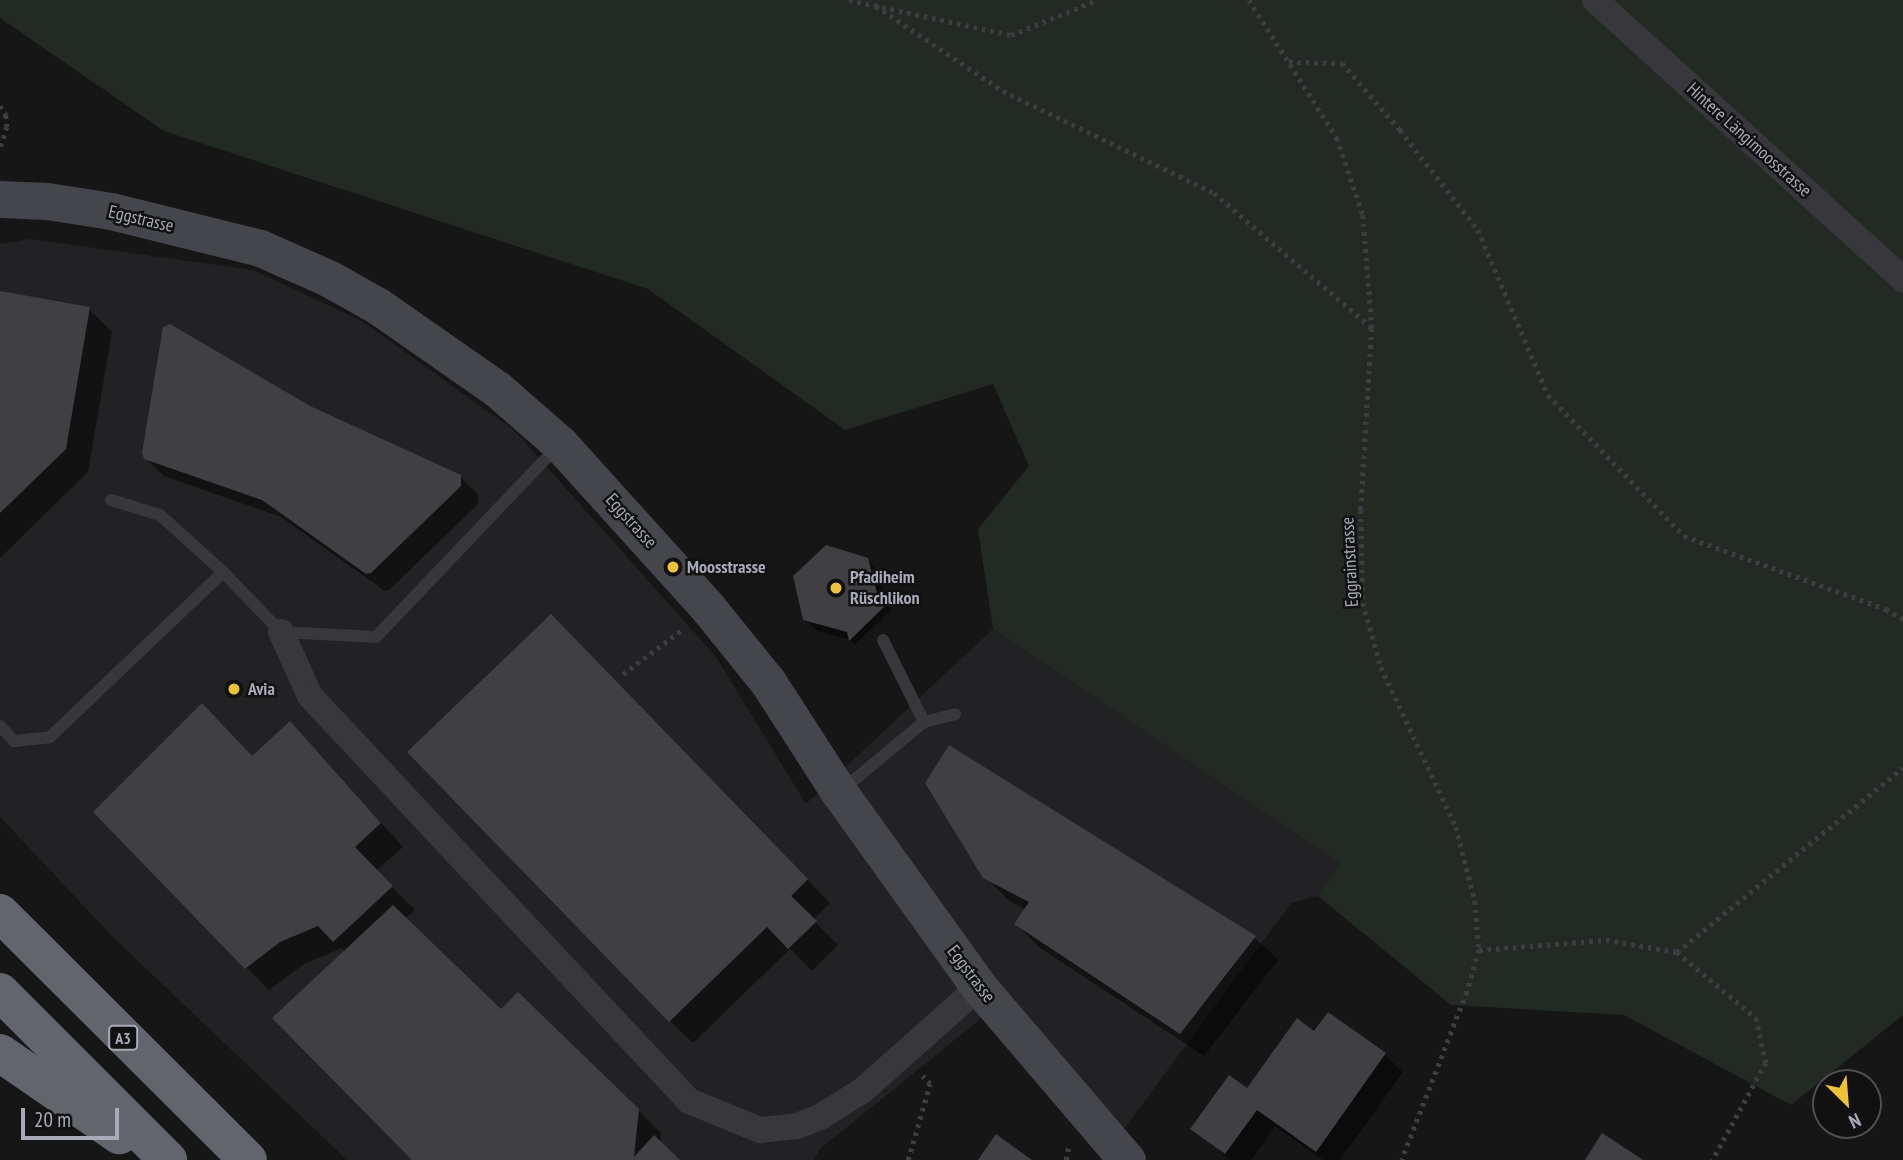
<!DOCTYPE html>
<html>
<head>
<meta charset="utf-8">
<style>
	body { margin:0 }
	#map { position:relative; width:1903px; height:1160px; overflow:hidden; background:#161617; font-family:"PT Sans Narrow",sans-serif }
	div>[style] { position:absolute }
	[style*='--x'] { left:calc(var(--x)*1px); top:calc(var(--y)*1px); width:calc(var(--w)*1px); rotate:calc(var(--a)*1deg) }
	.built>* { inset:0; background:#222224 }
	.green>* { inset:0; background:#222a23 }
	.shadow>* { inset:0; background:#0007 }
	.building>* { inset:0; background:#404044 }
	.path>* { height:4.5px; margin-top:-2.25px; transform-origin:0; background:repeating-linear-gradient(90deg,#3d3e43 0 3.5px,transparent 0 8.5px) }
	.service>* { height:12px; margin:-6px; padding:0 6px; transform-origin:6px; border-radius:6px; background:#37373c }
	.minor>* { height:26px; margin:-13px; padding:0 13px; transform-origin:13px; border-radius:13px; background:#37373c }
	.secondary>* { height:37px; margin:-18.5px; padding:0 18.5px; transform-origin:18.5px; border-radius:18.5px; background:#45464c }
	.motorway>* { height:38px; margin:-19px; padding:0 19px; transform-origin:19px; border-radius:19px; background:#63656d }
	.dots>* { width:19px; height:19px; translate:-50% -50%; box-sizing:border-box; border:4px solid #111112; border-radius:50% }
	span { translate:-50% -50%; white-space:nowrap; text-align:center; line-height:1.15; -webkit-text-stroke:5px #111112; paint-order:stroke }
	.shield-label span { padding:2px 5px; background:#111112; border:2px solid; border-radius:5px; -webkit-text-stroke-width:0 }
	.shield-label { font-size:16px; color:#a8abb7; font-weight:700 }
	.street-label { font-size:18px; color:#a8abb7 }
	.poi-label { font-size:18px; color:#a8abb7; font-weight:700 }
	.left { translate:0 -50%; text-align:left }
	.north { position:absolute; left:1812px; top:1069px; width:70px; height:70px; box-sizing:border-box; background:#111112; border:2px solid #4d4f54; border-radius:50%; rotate:155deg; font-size:19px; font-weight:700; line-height:28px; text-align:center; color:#a8abb7 }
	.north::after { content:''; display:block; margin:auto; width:24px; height:32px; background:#ebc23a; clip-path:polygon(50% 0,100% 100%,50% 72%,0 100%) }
	.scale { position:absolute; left:21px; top:1108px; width:98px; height:32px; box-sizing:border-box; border:4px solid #a8abb7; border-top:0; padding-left:9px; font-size:21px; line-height:24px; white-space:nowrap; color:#a8abb7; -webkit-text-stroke:5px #111112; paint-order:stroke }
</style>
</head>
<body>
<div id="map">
	<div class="built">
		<div style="clip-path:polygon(30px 239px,253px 270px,362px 321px,515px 431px,716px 657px,806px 804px,993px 629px,1341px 863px,1318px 896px,1291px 903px,1124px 1129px,1008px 997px,821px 1148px,813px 1160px,347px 1160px,112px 936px,0 817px,0 244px)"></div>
	</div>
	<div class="green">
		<div style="clip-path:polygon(0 0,1903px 0,1903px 1015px,1791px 1105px,1624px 1015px,1451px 1005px,1318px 896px,1340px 863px,993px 629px,978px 529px,1029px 466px,993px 384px,845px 430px,648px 289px,164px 131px,0 18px)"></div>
	</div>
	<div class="shadow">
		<div style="clip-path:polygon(0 292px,89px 309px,112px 332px,88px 472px,0 558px)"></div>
		<div style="clip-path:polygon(309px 408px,460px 477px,478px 494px,478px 504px,389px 590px,385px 591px,281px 517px,164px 476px,145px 458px)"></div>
		<div style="clip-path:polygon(867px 559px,879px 572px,888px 605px,892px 609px,855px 645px,850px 640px,817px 631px,805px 619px)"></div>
		<div style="clip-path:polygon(574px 639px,830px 903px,813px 920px,838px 945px,812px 971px,790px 949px,693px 1043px,670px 1021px)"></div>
		<div style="clip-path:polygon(312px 746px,403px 847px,376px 871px,415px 910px,405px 919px,501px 1011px,638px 1110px,661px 1133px,660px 1143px,677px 1160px,414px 1160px,345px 952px,342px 948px,304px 964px,269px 990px,246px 967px,252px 758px)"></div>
		<div style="clip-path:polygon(950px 748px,1255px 938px,1278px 960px,1204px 1056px,1039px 947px,1016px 924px,1026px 910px,1008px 900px,985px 876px)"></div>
		<div style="clip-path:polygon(1329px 1015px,1385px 1055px,1403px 1072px,1340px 1160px,1323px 1160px,1275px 1126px,1251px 1160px,1230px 1160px,1193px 1129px,1248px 1090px,1315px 1034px)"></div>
	</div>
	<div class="building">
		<div style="clip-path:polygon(0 291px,90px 307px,66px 449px,0 513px)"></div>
		<div style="clip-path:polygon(170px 324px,310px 406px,461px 475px,461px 486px,371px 573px,366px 574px,262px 500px,144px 459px,142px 453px,163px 327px)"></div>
		<div style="clip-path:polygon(826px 545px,868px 558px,879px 601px,888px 603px,849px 641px,847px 632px,803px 620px,793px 576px)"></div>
		<div style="clip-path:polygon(551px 614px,808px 879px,791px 896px,817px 921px,788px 949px,767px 927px,669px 1022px,407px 752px)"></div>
		<div style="clip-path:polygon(202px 703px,252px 756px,290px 721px,381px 823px,355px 847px,393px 886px,333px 942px,318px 926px,280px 942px,245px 969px,93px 812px)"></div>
		<div style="clip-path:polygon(949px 745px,1256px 936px,1180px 1034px,1014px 924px,1029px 902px,983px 878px,925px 783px)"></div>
		<div style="clip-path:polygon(393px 905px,501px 1009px,518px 992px,639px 1109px,634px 1157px,654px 1135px,680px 1160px,412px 1160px,272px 1018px)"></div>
		<div style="clip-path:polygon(1328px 1012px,1386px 1053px,1316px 1152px,1257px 1110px,1225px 1154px,1190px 1129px,1229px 1075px,1247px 1088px,1297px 1018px,1314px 1031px)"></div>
		<div style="clip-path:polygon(1602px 1133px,1643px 1160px,1585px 1160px)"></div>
		<div style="clip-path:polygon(996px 1134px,1032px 1160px,978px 1160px)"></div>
	</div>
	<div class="path">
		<div style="--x:849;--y:0;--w:166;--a:12.2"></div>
		<div style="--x:1011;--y:35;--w:93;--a:-22.1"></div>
		<div style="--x:1249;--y:0;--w:164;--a:57.5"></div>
		<div style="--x:1337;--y:138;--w:81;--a:71.3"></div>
		<div style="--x:1363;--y:215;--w:113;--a:85.4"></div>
		<div style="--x:1372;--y:328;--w:182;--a:93.5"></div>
		<div style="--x:1361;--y:510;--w:93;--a:88.8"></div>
		<div style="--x:1363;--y:603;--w:66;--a:74.3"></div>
		<div style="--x:1381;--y:667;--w:177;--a:64.9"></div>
		<div style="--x:1456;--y:827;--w:76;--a:75.6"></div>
		<div style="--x:1475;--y:901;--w:49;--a:85.3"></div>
		<div style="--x:1479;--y:950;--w:44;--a:105.9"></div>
		<div style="--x:1467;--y:992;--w:180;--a:111.2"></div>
		<div style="--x:876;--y:6;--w:153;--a:33.8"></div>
		<div style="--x:1003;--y:91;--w:234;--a:25.8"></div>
		<div style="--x:1214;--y:193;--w:208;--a:40.5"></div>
		<div style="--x:1289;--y:62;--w:53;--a:1.1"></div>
		<div style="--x:1342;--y:63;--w:89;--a:49.1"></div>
		<div style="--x:1400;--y:130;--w:127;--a:52"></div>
		<div style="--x:1478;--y:230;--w:179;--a:67"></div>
		<div style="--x:1548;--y:395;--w:196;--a:46"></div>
		<div style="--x:1684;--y:536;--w:215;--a:19.9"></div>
		<div style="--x:1886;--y:609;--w:20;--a:30"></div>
		<div style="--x:0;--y:106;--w:11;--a:56"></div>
		<div style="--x:6;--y:115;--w:12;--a:85"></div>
		<div style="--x:7;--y:127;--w:22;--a:108"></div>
		<div style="--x:623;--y:674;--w:75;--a:-36.9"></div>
		<div style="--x:1479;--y:950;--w:127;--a:-4.5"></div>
		<div style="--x:1606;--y:940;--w:72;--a:9.6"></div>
		<div style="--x:1677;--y:952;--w:103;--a:39.9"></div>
		<div style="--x:1756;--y:1018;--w:46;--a:77.5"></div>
		<div style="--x:1766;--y:1063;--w:111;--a:118.7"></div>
		<div style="--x:1677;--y:952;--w:291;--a:-39.2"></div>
		<div style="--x:908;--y:1160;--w:79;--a:-73.9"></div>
		<div style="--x:930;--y:1084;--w:11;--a:-135"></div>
		<div style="--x:1066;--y:1160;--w:16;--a:-79"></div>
	</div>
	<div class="service">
		<div style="--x:111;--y:500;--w:51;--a:17"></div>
		<div style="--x:160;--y:515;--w:85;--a:42.1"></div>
		<div style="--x:223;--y:572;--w:83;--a:46"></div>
		<div style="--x:281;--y:632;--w:95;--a:3"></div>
		<div style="--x:376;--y:637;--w:262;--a:-46.4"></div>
		<div style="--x:883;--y:640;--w:92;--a:63.4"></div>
		<div style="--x:0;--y:726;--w:21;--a:47"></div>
		<div style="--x:14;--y:741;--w:36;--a:-6"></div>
		<div style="--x:50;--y:737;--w:239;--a:-43.6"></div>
		<div style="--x:842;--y:790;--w:107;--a:-39.7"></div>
		<div style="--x:924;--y:722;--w:32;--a:-14"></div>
	</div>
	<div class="minor">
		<div style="--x:1595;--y:0;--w:416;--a:42.2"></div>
		<div style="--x:281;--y:632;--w:70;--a:65.6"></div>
		<div style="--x:310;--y:696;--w:555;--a:46.9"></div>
		<div style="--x:689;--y:1101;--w:77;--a:22.2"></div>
		<div style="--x:760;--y:1130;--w:37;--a:-6"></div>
		<div style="--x:797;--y:1126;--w:25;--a:-21"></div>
		<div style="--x:820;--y:1117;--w:51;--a:-32.1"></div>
		<div style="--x:863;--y:1090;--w:155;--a:-41.6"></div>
	</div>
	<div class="secondary">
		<div style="--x:0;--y:199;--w:47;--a:2.4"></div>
		<div style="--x:47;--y:201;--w:65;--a:8.9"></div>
		<div style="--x:111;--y:211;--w:154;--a:13.9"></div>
		<div style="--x:260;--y:248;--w:74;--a:23.8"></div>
		<div style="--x:328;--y:278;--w:57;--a:29.2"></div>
		<div style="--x:378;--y:306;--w:145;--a:34.9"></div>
		<div style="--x:497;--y:389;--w:84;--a:41.1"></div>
		<div style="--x:560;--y:444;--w:222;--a:47.9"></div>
		<div style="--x:709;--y:609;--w:94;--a:51.1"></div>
		<div style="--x:768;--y:682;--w:131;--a:57.2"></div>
		<div style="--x:839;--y:792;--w:240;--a:54.3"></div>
		<div style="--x:979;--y:987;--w:228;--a:49.5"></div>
	</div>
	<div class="motorway">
		<div style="--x:0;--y:913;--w:350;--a:44.9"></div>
		<div style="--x:0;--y:992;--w:238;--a:45"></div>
		<div style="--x:0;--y:1053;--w:145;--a:34.6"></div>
	</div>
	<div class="dots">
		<div style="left:673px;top:567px;background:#ebc23a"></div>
		<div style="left:836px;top:588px;background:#ebc23a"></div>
		<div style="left:234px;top:689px;background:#ebc23a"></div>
	</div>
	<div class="shield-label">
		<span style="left:123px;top:1038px">A3</span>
	</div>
	<div class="street-label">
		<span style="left:1749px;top:140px;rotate:42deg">Hintere Längimoosstrasse</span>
		<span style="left:141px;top:219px;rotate:13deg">Eggstrasse</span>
		<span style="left:631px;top:521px;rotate:48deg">Eggstrasse</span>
		<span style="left:1350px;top:562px;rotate:-93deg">Eggrainstrasse</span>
		<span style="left:971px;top:974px;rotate:53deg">Eggstrasse</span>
	</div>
	<div class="poi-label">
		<span class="left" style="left:687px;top:567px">Moosstrasse</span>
		<span class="left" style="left:850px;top:588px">Pfadiheim<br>Rüschlikon</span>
		<span class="left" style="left:248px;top:689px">Avia</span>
	</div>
	<div class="north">N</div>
	<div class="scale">20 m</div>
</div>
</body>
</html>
